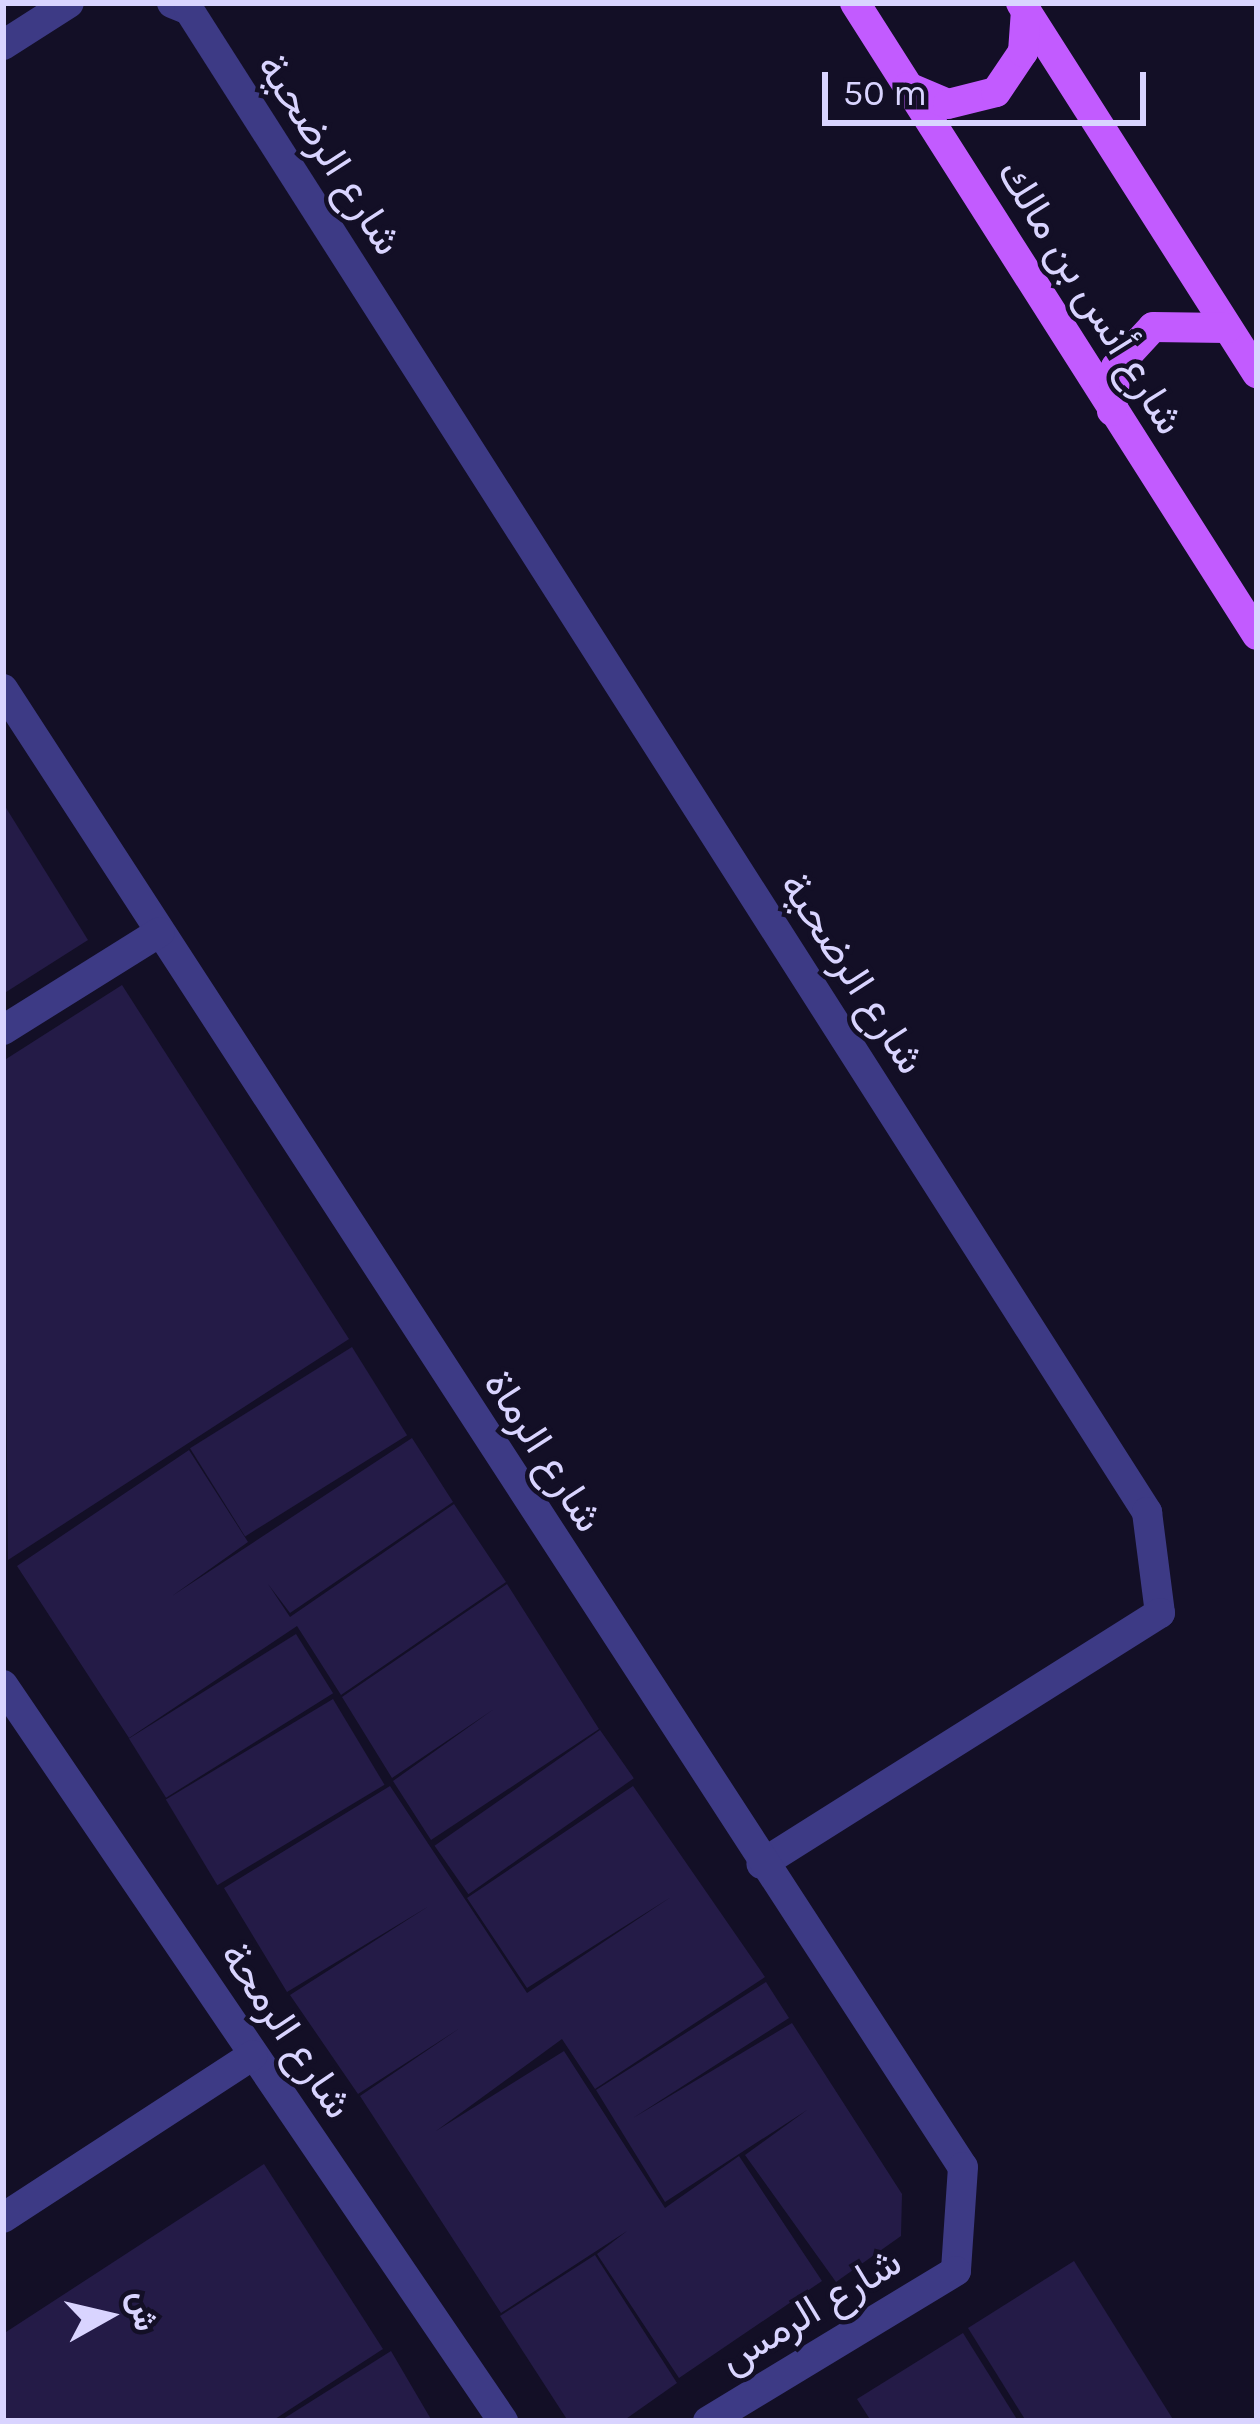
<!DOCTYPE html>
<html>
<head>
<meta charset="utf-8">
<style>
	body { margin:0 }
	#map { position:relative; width:1260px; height:2424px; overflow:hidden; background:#130f26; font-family:Karla,Vazirmatn,sans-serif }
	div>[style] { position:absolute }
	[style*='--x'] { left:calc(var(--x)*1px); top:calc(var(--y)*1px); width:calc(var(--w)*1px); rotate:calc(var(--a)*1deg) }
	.building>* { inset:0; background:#241b47; transform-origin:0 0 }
	.minor>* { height:30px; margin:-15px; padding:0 15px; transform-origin:15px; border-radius:15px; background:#3d3a85 }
	.major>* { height:30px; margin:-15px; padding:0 15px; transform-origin:15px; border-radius:15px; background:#c25bff }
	span { translate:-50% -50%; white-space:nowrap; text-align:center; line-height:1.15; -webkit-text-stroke:9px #130f26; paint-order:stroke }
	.street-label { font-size:42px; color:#d9d4ff }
	.frame { position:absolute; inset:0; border:6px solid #d9d4ff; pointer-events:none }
	.north { position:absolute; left:48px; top:2256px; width:120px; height:120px; -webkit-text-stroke:9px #130f26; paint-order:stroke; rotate:82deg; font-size:33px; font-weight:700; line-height:48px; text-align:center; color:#d9d4ff }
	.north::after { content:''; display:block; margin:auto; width:42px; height:54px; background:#d9d4ff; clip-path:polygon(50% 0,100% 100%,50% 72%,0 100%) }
	.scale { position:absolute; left:822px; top:72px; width:324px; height:54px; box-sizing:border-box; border:6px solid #d9d4ff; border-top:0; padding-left:15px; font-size:36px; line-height:42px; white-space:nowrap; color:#d9d4ff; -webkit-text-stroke:9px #130f26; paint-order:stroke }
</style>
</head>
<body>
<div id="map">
	<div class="building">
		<div style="clip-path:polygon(3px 803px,88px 940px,3px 994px)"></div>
		<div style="clip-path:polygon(122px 985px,349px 1339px,8px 1560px,3px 1061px)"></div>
		<div style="left:352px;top:1347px;width:104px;height:191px;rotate:58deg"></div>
		<div style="clip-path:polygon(412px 1438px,453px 1502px,290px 1613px,268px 1584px,290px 1617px,454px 1504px,506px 1582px,341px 1695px,297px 1626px,129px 1738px,17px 1566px,189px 1450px,248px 1542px,172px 1596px)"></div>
		<div style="clip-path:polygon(507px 1584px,599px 1729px,431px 1840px,393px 1781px,494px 1709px,392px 1778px,342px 1697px)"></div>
		<div style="left:296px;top:1634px;width:70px;height:197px;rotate:58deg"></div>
		<div style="left:333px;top:1699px;width:100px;height:195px;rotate:59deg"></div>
		<div style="left:600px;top:1730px;width:59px;height:202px;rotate:55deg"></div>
		<div style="clip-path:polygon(390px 1786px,527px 1993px,671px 1897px,527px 1988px,467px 1898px,633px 1786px,765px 1977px,595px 2089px,562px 2039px,436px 2131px,564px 2051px,665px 2208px,739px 2156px,822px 2281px,679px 2378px,597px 2254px,627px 2231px,501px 2313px,360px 2096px,460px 2028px,358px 2094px,290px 1995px,429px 1906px,287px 1992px,224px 1888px)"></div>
		<div style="clip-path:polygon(766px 1982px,789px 2018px,633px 2118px,792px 2023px,902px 2194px,901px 2236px,836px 2282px,745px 2155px,807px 2110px,665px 2202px,596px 2090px)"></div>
		<div style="clip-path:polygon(264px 2164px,383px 2349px,272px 2421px,3px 2421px,3px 2334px)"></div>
		<div style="clip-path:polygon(595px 2255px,677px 2383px,623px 2421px,568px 2421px,500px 2316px)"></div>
		<div style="clip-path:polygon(1074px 2261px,1174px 2421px,1026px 2421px,968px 2328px)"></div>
		<div style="clip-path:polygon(963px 2333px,1018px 2421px,871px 2421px,857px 2399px)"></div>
		<div style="clip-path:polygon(391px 2351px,432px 2421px,280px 2421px)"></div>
	</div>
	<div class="minor">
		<div style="--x:172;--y:3;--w:18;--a:22"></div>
		<div style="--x:189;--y:10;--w:1782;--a:57.47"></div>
		<div style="--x:1147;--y:1512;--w:102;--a:82.7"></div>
		<div style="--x:1160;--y:1613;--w:471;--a:147.8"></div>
		<div style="--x:3;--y:45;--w:78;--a:-32.5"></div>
		<div style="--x:3;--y:689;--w:1762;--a:57"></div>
		<div style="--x:963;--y:2167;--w:104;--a:93.9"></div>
		<div style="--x:956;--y:2271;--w:290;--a:148.8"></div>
		<div style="--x:3;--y:1030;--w:185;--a:-32"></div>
		<div style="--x:3;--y:1685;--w:890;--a:55.81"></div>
		<div style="--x:3;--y:2218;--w:298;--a:-33.1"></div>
	</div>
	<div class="major">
		<div style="--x:855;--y:3;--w:749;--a:57.54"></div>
		<div style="--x:1021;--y:3;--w:439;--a:57.5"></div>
		<div style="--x:908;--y:87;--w:43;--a:23"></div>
		<div style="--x:948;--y:104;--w:49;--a:-14"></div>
		<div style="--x:996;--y:92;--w:48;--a:-56"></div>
		<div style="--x:1023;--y:52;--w:42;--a:-85.9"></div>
		<div style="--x:1112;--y:411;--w:44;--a:-84.8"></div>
		<div style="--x:1116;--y:367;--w:54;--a:-47.2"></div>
		<div style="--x:1153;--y:327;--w:74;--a:0.8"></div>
	</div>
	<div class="street-label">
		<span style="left:330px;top:154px;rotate:57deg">شارع الرضحية</span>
		<span style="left:1091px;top:297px;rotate:58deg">شارع أنس بن مالك</span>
		<span style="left:853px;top:973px;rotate:57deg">شارع الرضحية</span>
		<span style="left:544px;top:1451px;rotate:57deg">شارع الرماة</span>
		<span style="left:287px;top:2030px;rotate:56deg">شارع الرمحة</span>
		<span style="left:810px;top:2310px;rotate:-31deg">شارع الرمس</span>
	</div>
	<div class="frame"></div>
	<div class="north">ش</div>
	<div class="scale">50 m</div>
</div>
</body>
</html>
